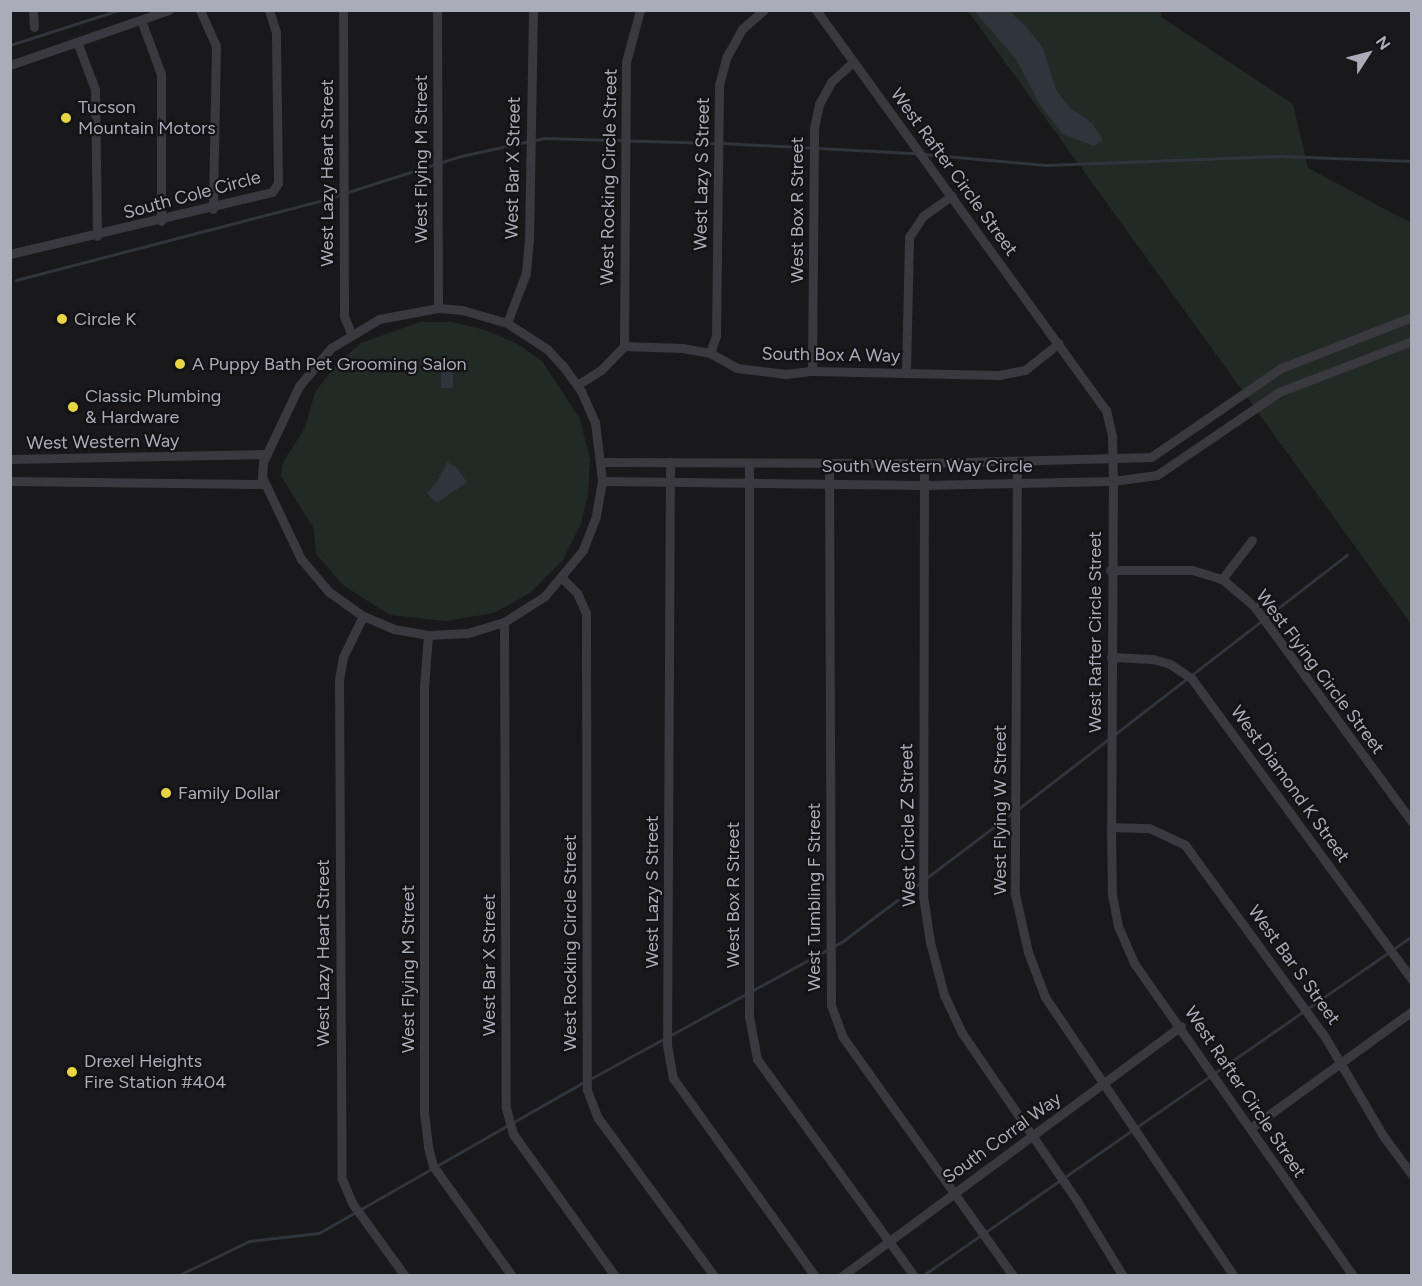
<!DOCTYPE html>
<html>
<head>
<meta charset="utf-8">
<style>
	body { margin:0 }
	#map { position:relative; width:1422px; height:1286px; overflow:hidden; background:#19181a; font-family:Figtree,sans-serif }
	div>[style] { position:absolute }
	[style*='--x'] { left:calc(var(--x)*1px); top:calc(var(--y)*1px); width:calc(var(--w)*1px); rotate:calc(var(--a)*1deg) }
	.green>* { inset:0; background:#222a25 }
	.water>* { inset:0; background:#2f343d; transform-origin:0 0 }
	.stream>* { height:3px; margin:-1.5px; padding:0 1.5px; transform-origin:1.5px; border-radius:1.5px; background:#2f343d }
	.street>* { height:9px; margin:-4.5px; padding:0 4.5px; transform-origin:4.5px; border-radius:4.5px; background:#3a393f }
	.dots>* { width:16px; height:16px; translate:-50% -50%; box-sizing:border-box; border:3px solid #131315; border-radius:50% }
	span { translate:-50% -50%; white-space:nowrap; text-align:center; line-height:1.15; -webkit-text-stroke:4.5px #131315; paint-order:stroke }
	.poi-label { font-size:18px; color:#abacb9 }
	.left { translate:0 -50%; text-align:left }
	.street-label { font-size:18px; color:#abacb9 }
	.frame { position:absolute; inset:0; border:12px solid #abacb9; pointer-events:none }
	.north { position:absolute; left:1338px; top:24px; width:60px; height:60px; -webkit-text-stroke:4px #131315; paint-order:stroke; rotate:54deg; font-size:16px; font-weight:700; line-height:24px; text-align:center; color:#abacb9 }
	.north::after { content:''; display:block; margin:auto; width:21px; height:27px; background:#abacb9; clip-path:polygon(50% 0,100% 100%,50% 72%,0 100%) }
</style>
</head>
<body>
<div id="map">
	<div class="green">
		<div style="clip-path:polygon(968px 11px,1162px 11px,1161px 17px,1293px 104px,1308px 168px,1411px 223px,1411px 624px)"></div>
		<div style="clip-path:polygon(420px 322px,452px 322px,485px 330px,516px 343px,542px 361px,580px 419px,590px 459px,588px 495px,581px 524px,562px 561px,530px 593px,494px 613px,446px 621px,390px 615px,344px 586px,316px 554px,314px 529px,281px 476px,283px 462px,305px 428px,315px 392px,337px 364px,361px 343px)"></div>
	</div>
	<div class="water">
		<div style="clip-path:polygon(974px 11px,1009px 11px,1025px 25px,1043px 48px,1056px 90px,1069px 107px,1092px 123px,1103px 140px,1094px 146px,1062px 134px,1039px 103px,1016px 59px)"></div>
		<div style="left:441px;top:364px;width:12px;height:24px"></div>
		<div style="clip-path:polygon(447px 462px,456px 467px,467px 482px,437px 503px,427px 493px,438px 481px)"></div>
	</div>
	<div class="stream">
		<div style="--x:10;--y:45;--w:114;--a:-17.8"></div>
		<div style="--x:722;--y:143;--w:194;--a:3"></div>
		<div style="--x:922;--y:154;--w:124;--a:5.1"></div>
		<div style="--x:1046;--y:165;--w:235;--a:-2.2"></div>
		<div style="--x:1281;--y:156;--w:131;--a:2.2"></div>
		<div style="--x:16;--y:280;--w:317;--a:-14.6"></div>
		<div style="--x:323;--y:200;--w:145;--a:-17.7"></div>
		<div style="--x:461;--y:156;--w:85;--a:-12.2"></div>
		<div style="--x:544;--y:138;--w:171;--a:1.7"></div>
		<div style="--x:1018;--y:809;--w:416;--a:-37.7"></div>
		<div style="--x:590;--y:1079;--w:288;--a:-28.6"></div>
		<div style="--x:843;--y:941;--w:212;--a:-37.1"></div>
		<div style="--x:177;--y:1276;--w:80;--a:-25.9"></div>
		<div style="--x:249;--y:1241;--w:70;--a:-6.5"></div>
		<div style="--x:319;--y:1233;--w:305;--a:-29.7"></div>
		<div style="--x:922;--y:1276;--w:596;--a:-34.76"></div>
	</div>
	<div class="street">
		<div style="--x:33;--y:10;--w:17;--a:87"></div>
		<div style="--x:200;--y:10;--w:39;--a:66"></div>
		<div style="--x:216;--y:46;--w:163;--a:91.1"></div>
		<div style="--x:343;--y:10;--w:306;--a:89.8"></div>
		<div style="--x:344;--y:316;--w:18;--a:68"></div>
		<div style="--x:437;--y:10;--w:298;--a:89.8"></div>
		<div style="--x:816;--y:10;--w:494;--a:54.1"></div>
		<div style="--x:1106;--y:410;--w:26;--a:77"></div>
		<div style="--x:1112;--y:435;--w:46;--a:88.8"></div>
		<div style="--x:1113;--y:481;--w:346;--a:90.3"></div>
		<div style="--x:1111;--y:827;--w:68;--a:89.2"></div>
		<div style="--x:1112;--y:895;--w:32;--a:79"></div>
		<div style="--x:1118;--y:926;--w:40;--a:66.6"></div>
		<div style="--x:1134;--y:963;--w:382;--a:55"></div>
		<div style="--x:141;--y:20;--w:58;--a:69.7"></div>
		<div style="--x:161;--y:74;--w:147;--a:90"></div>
		<div style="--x:77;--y:42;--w:50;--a:69"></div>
		<div style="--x:95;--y:89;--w:147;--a:89.2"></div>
		<div style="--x:10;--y:65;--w:168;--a:-19.1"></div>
		<div style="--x:10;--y:254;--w:269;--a:-13.3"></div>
		<div style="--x:272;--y:192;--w:11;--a:-56"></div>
		<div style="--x:278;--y:183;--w:151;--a:-90.8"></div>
		<div style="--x:276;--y:32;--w:23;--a:-108"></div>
		<div style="--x:438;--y:308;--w:24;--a:5"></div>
		<div style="--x:462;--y:310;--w:47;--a:16.1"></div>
		<div style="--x:507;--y:323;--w:48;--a:33"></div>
		<div style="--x:547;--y:349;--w:23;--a:47"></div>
		<div style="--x:563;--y:366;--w:31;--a:54"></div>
		<div style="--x:581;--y:391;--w:34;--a:66"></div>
		<div style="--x:595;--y:422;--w:59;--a:83.2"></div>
		<div style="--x:602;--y:481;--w:36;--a:100"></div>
		<div style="--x:596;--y:516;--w:36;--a:111"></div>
		<div style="--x:583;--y:550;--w:60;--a:129.6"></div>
		<div style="--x:545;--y:596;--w:49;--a:147.6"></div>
		<div style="--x:504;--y:622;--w:39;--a:163"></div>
		<div style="--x:467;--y:633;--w:39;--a:177"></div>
		<div style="--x:428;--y:635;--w:35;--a:-170"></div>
		<div style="--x:394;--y:629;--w:34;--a:-157"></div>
		<div style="--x:363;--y:616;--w:42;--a:-144.8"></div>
		<div style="--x:329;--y:592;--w:43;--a:-130.3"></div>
		<div style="--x:301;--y:559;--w:91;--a:-115.4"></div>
		<div style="--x:262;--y:477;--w:15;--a:-86"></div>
		<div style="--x:263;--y:462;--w:84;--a:-64.7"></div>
		<div style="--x:299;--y:386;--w:50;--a:-49.9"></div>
		<div style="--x:331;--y:348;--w:56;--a:-31.1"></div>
		<div style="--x:379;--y:319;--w:60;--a:-10.6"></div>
		<div style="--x:507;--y:323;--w:53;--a:-69.2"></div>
		<div style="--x:526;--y:273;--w:32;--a:-85"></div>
		<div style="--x:529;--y:241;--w:231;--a:-89"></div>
		<div style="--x:624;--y:346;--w:284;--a:-89.6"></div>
		<div style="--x:626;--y:62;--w:54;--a:-74.9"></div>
		<div style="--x:710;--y:353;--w:18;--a:-71"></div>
		<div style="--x:716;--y:336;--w:251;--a:-89.3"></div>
		<div style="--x:719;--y:85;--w:28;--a:-75"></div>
		<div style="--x:726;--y:58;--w:33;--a:-61"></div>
		<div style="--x:742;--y:29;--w:29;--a:-41"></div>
		<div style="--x:812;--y:371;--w:243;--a:-89.5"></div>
		<div style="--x:814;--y:128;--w:25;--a:-78"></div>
		<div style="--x:819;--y:104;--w:26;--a:-61"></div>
		<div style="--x:832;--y:81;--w:28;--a:-42"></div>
		<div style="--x:906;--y:372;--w:135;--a:-88.7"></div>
		<div style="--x:909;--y:237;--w:25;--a:-56"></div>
		<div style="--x:923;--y:216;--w:35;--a:-35"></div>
		<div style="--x:577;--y:385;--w:28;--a:-32"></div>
		<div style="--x:601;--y:370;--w:33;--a:-46"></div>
		<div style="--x:624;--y:346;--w:58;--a:2"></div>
		<div style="--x:682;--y:348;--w:28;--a:10"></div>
		<div style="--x:710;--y:353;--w:31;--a:29"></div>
		<div style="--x:737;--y:368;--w:49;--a:7"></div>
		<div style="--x:786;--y:374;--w:26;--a:-7"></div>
		<div style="--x:812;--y:371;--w:187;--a:1.2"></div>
		<div style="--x:999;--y:375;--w:26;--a:-11"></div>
		<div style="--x:1025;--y:370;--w:43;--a:-38.5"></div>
		<div style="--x:10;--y:459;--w:257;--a:-1.1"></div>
		<div style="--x:602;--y:462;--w:324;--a:0.2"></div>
		<div style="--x:926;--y:463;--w:225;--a:-1.5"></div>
		<div style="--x:1151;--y:457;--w:158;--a:-34.4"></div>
		<div style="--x:1281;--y:368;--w:141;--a:-21.3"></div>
		<div style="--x:670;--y:462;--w:583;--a:90.29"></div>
		<div style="--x:667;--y:1045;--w:34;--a:80"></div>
		<div style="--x:673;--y:1078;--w:244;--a:54.4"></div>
		<div style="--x:1017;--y:462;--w:432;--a:90.3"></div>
		<div style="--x:1015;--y:894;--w:59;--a:77.4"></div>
		<div style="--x:1028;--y:952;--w:48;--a:69.3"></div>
		<div style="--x:1045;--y:997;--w:337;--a:55.9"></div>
		<div style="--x:749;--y:463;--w:553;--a:90"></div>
		<div style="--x:749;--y:1016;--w:44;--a:79.5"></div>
		<div style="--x:757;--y:1059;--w:268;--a:54.1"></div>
		<div style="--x:829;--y:463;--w:542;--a:89.79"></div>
		<div style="--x:831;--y:1005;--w:33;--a:70"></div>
		<div style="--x:842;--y:1036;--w:295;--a:54.5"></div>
		<div style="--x:924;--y:464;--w:432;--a:90.1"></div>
		<div style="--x:923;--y:896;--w:47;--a:81.3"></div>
		<div style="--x:930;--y:942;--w:55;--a:75.2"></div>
		<div style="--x:944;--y:995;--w:42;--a:64.7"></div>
		<div style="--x:962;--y:1033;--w:204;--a:55.6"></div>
		<div style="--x:1077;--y:1201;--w:88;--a:58.5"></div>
		<div style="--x:10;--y:481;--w:255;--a:0.7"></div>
		<div style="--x:602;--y:481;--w:322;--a:0.7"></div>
		<div style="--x:924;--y:485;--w:189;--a:-1.2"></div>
		<div style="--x:1113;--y:481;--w:44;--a:-7.8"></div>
		<div style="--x:1157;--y:475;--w:148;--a:-34.2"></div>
		<div style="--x:1279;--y:392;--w:142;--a:-21"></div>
		<div style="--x:1110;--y:570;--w:82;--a:0"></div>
		<div style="--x:1192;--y:570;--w:31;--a:17"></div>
		<div style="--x:1222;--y:579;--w:42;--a:40.2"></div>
		<div style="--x:1254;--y:606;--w:268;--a:53.8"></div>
		<div style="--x:563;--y:579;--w:20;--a:45"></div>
		<div style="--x:577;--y:593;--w:22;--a:66"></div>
		<div style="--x:586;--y:613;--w:477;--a:89.9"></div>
		<div style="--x:587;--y:1090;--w:30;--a:69"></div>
		<div style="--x:598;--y:1118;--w:196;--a:53.7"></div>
		<div style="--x:1222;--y:579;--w:49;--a:-52.4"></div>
		<div style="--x:363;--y:616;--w:46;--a:116"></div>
		<div style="--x:343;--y:657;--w:23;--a:100"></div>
		<div style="--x:339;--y:680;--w:499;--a:89.7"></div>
		<div style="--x:342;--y:1179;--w:26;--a:67"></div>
		<div style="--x:352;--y:1203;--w:90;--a:54"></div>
		<div style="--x:504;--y:622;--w:486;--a:89.8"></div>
		<div style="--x:506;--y:1108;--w:27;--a:75"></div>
		<div style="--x:513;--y:1134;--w:175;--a:54.3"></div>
		<div style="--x:428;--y:635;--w:52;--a:94.4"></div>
		<div style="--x:424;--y:687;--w:426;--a:90"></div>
		<div style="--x:424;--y:1113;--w:34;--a:83"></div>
		<div style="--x:428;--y:1147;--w:20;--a:75"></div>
		<div style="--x:433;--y:1166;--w:135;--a:54.3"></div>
		<div style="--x:1111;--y:657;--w:42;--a:2.7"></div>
		<div style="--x:1153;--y:659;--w:18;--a:16"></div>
		<div style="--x:1170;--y:664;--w:27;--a:34"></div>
		<div style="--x:1192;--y:679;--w:373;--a:53.8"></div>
		<div style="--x:1111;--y:827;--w:38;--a:2"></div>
		<div style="--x:1149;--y:828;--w:40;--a:25"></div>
		<div style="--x:1185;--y:845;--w:238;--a:53.9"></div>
		<div style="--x:1325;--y:1037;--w:116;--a:59.5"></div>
		<div style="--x:1384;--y:1137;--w:47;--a:53.6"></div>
		<div style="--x:1252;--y:1127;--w:198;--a:-35.9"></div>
		<div style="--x:842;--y:1276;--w:421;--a:-36.4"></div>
	</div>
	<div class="dots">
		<div style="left:66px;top:118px;background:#e8d543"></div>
		<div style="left:62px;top:319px;background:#e8d543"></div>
		<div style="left:180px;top:364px;background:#e8d543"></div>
		<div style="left:73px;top:407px;background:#e8d543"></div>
		<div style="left:166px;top:793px;background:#e8d543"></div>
		<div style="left:72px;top:1072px;background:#e8d543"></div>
	</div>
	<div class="poi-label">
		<span class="left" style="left:78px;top:118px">Tucson<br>Mountain Motors</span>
		<span class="left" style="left:74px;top:319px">Circle K</span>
		<span class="left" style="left:192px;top:364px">A Puppy Bath Pet Grooming Salon</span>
		<span class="left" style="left:85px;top:407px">Classic Plumbing<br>&amp; Hardware</span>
		<span class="left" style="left:178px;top:793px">Family Dollar</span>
		<span class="left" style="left:84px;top:1072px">Drexel Heights<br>Fire Station #404</span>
	</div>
	<div class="street-label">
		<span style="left:421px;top:159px;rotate:-90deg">West Flying M Street</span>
		<span style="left:513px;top:168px;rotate:-89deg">West Bar X Street</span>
		<span style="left:954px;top:172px;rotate:54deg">West Rafter Circle Street</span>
		<span style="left:327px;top:173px;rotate:-90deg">West Lazy Heart Street</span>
		<span style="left:702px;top:174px;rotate:-89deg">West Lazy S Street</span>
		<span style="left:609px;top:177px;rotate:-89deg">West Rocking Circle Street</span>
		<span style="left:192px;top:195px;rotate:-15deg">South Cole Circle</span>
		<span style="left:797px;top:210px;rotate:-90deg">West Box R Street</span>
		<span style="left:831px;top:355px;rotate:1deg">South Box A Way</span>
		<span style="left:103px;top:442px;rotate:-1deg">West Western Way</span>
		<span style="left:927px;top:466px">South Western Way Circle</span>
		<span style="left:1095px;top:632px;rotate:-90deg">West Rafter Circle Street</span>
		<span style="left:1320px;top:672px;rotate:53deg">West Flying Circle Street</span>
		<span style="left:1290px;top:784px;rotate:54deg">West Diamond K Street</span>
		<span style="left:1000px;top:810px;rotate:-90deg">West Flying W Street</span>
		<span style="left:908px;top:825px;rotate:-91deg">West Circle Z Street</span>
		<span style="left:652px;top:892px;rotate:-90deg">West Lazy S Street</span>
		<span style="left:733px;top:895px;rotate:-90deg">West Box R Street</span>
		<span style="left:814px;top:897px;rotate:-90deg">West Tumbling F Street</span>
		<span style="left:570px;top:943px;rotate:-90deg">West Rocking Circle Street</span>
		<span style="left:323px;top:953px;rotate:-90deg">West Lazy Heart Street</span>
		<span style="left:489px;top:965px;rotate:-90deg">West Bar X Street</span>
		<span style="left:1294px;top:965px;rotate:54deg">West Bar S Street</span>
		<span style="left:408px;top:969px;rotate:-90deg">West Flying M Street</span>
		<span style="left:1245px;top:1092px;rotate:56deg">West Rafter Circle Street</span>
		<span style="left:1002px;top:1138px;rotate:-36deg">South Corral Way</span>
	</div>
	<div class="frame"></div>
	<div class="north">N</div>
</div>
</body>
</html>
